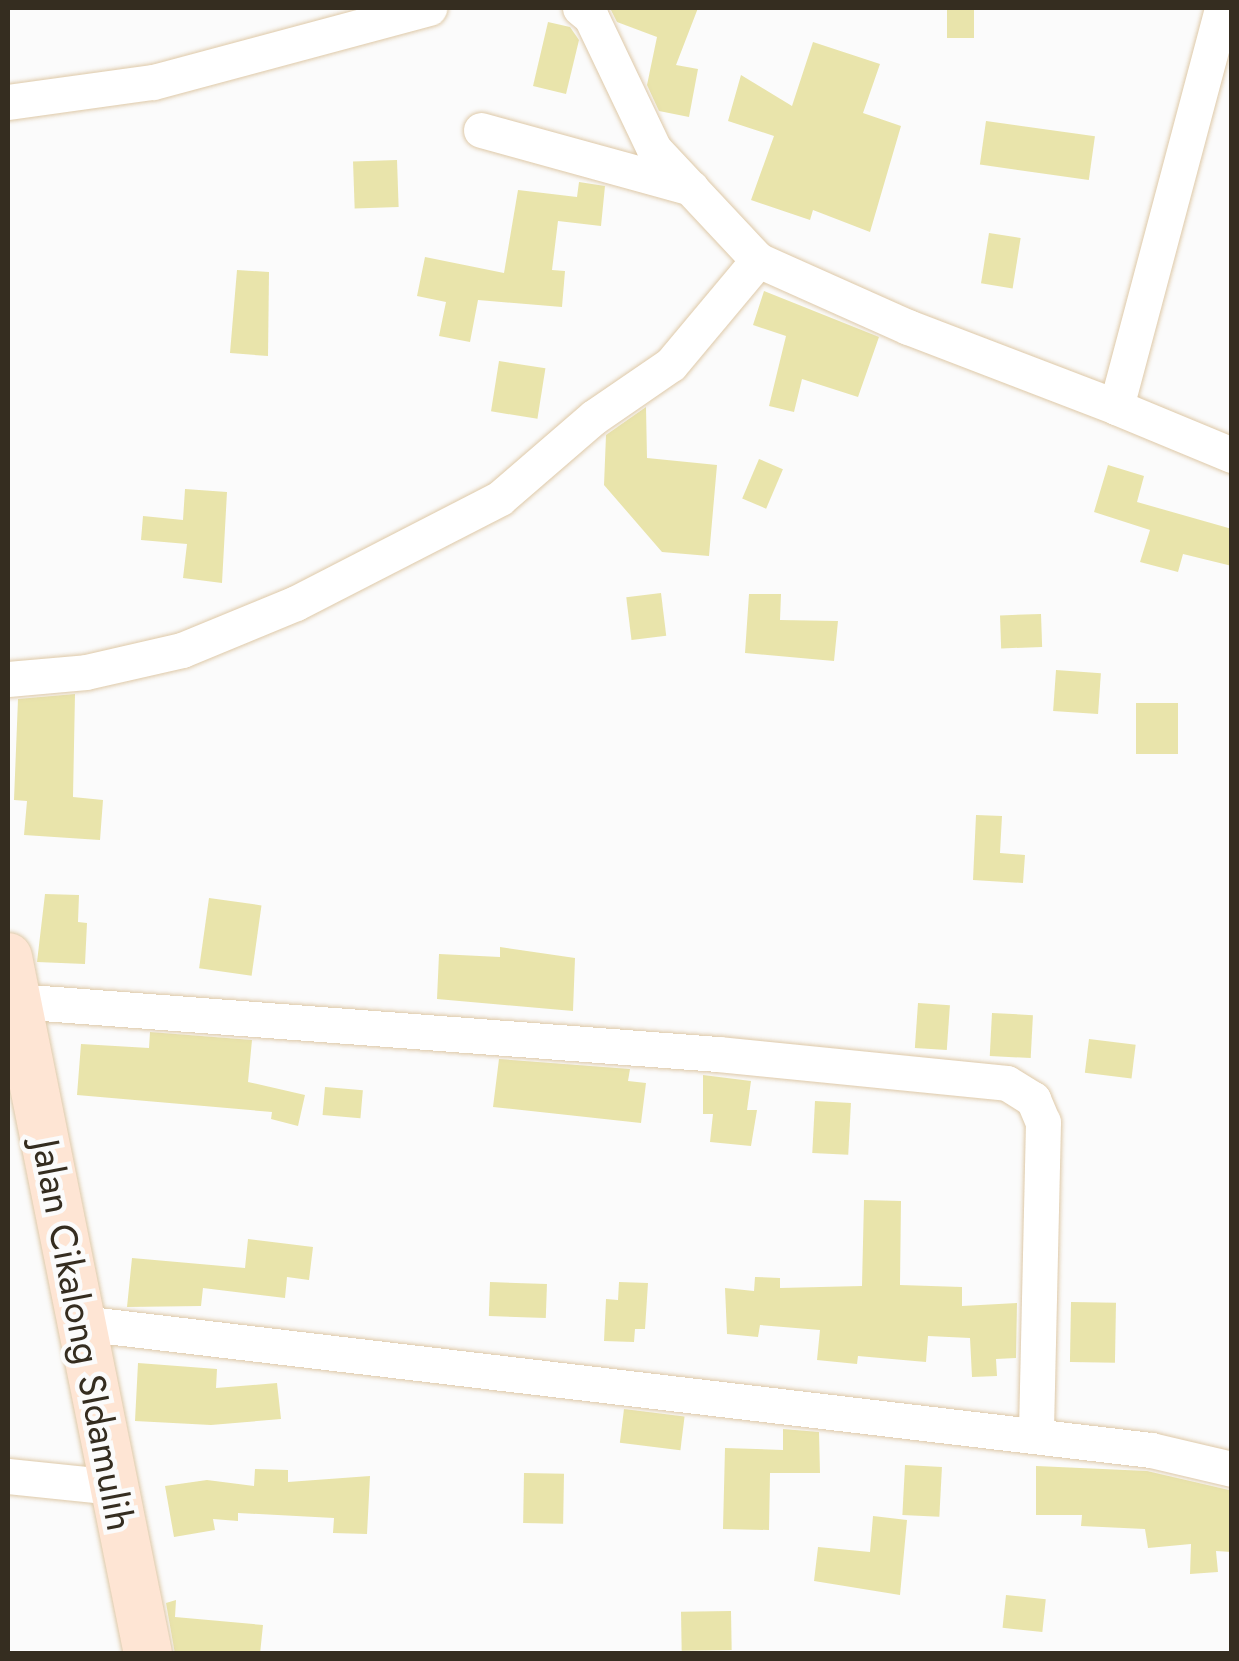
<!DOCTYPE html>
<html>
<head>
<meta charset="utf-8">
<style>
	body { margin:0 }
	#map { position:relative; width:1239px; height:1661px; overflow:hidden; background:#fbfbfb; font-family:Jost,sans-serif }
	div>[style] { position:absolute }
	[style*='--x'] { left:calc(var(--x)*1px); top:calc(var(--y)*1px); width:calc(var(--w)*1px); rotate:calc(var(--a)*1deg) }
	.building>* { inset:0; background:#e9e4ab; transform-origin:0 0 }
	.roads { filter:drop-shadow(0 0 2px #dec9a8) drop-shadow(0 0 2px #dec9a8) }
	.street>* { height:35px; margin:-17.5px; padding:0 17.5px; transform-origin:17.5px; border-radius:17.5px; background:#fff }
	.secondary>* { height:48px; margin:-24px; padding:0 24px; transform-origin:24px; border-radius:24px; background:#fee5d4 }
	span { translate:-50% -50%; white-space:nowrap; text-align:center; line-height:1.15; -webkit-text-stroke:9px #fbfbfb; paint-order:stroke }
	.street-label { font-size:38px; color:#352d20 }
	.frame { position:absolute; inset:0; border:10px solid #352d20; pointer-events:none }
</style>
</head>
<body>
<div id="map">
	<div class="building">
		<div style="clip-path:polygon(610px 8px,698px 8px,676px 65px,698px 69px,689px 117px,659px 111px,647px 85px,657px 37px,617px 22px)"></div>
		<div style="left:947px;top:8px;width:27px;height:30px"></div>
		<div style="clip-path:polygon(548px 22px,570px 27px,579px 40px,566px 94px,533px 86px)"></div>
		<div style="clip-path:polygon(813px 42px,880px 64px,863px 113px,901px 126px,870px 232px,813px 210px,810px 220px,751px 200px,774px 136px,728px 121px,741px 75px,792px 106px)"></div>
		<div style="left:986px;top:121px;width:110px;height:44px;rotate:8deg"></div>
		<div style="left:397px;top:160px;width:47px;height:44px;rotate:88deg"></div>
		<div style="clip-path:polygon(579px 182px,605px 186px,601px 226px,558px 221px,552px 270px,565px 271px,562px 307px,478px 300px,470px 342px,439px 336px,446px 302px,417px 296px,425px 257px,504px 273px,518px 190px,577px 197px)"></div>
		<div style="left:989px;top:233px;width:32px;height:51px;rotate:9deg"></div>
		<div style="clip-path:polygon(237px 270px,269px 272px,268px 356px,230px 353px)"></div>
		<div style="clip-path:polygon(764px 291px,879px 337px,858px 397px,802px 379px,794px 412px,769px 406px,786px 336px,753px 325px)"></div>
		<div style="left:499px;top:361px;width:47px;height:51px;rotate:9deg"></div>
		<div style="clip-path:polygon(646px 407px,647px 458px,717px 465px,709px 556px,662px 552px,604px 485px,606px 435px)"></div>
		<div style="left:759px;top:459px;width:26px;height:43px;rotate:23deg"></div>
		<div style="clip-path:polygon(1108px 465px,1144px 476px,1137px 502px,1232px 529px,1232px 566px,1183px 554px,1178px 572px,1140px 562px,1150px 530px,1094px 512px)"></div>
		<div style="clip-path:polygon(185px 489px,227px 492px,222px 583px,183px 578px,187px 544px,141px 540px,143px 516px,183px 520px)"></div>
		<div style="left:661px;top:593px;width:43px;height:35px;rotate:83deg"></div>
		<div style="clip-path:polygon(749px 594px,781px 594px,780px 620px,838px 621px,834px 661px,745px 653px)"></div>
		<div style="left:1041px;top:614px;width:33px;height:41px;rotate:88deg"></div>
		<div style="left:1056px;top:670px;width:45px;height:41px;rotate:4deg"></div>
		<div style="clip-path:polygon(75px 694px,73px 797px,103px 800px,100px 840px,24px 835px,27px 801px,14px 800px,18px 699px)"></div>
		<div style="left:1178px;top:703px;width:51px;height:42px;rotate:90deg"></div>
		<div style="clip-path:polygon(976px 815px,1002px 816px,1000px 853px,1025px 855px,1023px 883px,973px 880px)"></div>
		<div style="clip-path:polygon(45px 894px,79px 895px,78px 922px,87px 923px,85px 964px,37px 962px)"></div>
		<div style="left:209px;top:898px;width:53px;height:71px;rotate:8deg"></div>
		<div style="clip-path:polygon(500px 947px,575px 958px,573px 1011px,437px 999px,439px 954px,500px 957px)"></div>
		<div style="left:918px;top:1003px;width:32px;height:45px;rotate:4deg"></div>
		<div style="left:992px;top:1013px;width:41px;height:43px;rotate:3deg"></div>
		<div style="clip-path:polygon(150px 1032px,252px 1040px,248px 1082px,305px 1095px,298px 1126px,271px 1119px,272px 1112px,77px 1095px,81px 1044px,149px 1048px)"></div>
		<div style="left:1089px;top:1039px;width:47px;height:34px;rotate:7deg"></div>
		<div style="clip-path:polygon(499px 1059px,630px 1069px,628px 1081px,646px 1083px,641px 1123px,493px 1107px)"></div>
		<div style="clip-path:polygon(703px 1075px,751px 1081px,747px 1110px,757px 1110px,751px 1146px,710px 1142px,713px 1114px,703px 1114px)"></div>
		<div style="left:325px;top:1087px;width:38px;height:28px;rotate:5deg"></div>
		<div style="left:815px;top:1101px;width:36px;height:52px;rotate:3deg"></div>
		<div style="clip-path:polygon(864px 1200px,901px 1201px,900px 1285px,962px 1287px,962px 1306px,1017px 1303px,1016px 1358px,996px 1359px,997px 1376px,972px 1377px,970px 1338px,928px 1336px,926px 1362px,858px 1356px,857px 1364px,817px 1360px,820px 1330px,760px 1325px,758px 1337px,727px 1334px,725px 1288px,754px 1291px,755px 1277px,780px 1278px,780px 1288px,862px 1286px)"></div>
		<div style="clip-path:polygon(248px 1239px,313px 1247px,309px 1280px,287px 1277px,285px 1298px,203px 1288px,201px 1306px,127px 1307px,132px 1258px,245px 1268px)"></div>
		<div style="left:490px;top:1282px;width:57px;height:34px;rotate:2deg"></div>
		<div style="clip-path:polygon(619px 1282px,648px 1283px,645px 1329px,635px 1329px,634px 1342px,604px 1341px,606px 1299px,618px 1300px)"></div>
		<div style="left:1071px;top:1302px;width:45px;height:60px;rotate:1deg"></div>
		<div style="clip-path:polygon(138px 1363px,217px 1369px,216px 1388px,277px 1383px,281px 1419px,211px 1425px,135px 1421px)"></div>
		<div style="left:624px;top:1409px;width:61px;height:34px;rotate:7deg"></div>
		<div style="clip-path:polygon(783px 1429px,819px 1432px,820px 1473px,770px 1473px,769px 1530px,723px 1529px,725px 1448px,783px 1450px)"></div>
		<div style="left:905px;top:1465px;width:37px;height:50px;rotate:3deg"></div>
		<div style="clip-path:polygon(1036px 1466px,1147px 1471px,1229px 1490px,1232px 1552px,1216px 1551px,1218px 1572px,1190px 1574px,1191px 1544px,1148px 1548px,1145px 1529px,1081px 1526px,1082px 1515px,1036px 1515px)"></div>
		<div style="clip-path:polygon(255px 1469px,288px 1470px,288px 1482px,370px 1476px,367px 1534px,333px 1533px,334px 1518px,238px 1513px,238px 1521px,213px 1519px,215px 1530px,174px 1537px,165px 1486px,207px 1480px,254px 1486px)"></div>
		<div style="left:524px;top:1473px;width:40px;height:50px;rotate:1deg"></div>
		<div style="clip-path:polygon(873px 1516px,907px 1520px,900px 1595px,814px 1581px,818px 1547px,870px 1552px)"></div>
		<div style="left:1006px;top:1595px;width:40px;height:33px;rotate:6deg"></div>
		<div style="clip-path:polygon(176px 1600px,175px 1617px,263px 1625px,260px 1654px,175px 1654px,166px 1603px)"></div>
		<div style="left:731px;top:1611px;width:39px;height:50px;rotate:89deg"></div>
	</div>
	<div class="roads">
		<div class="street">
			<div style="--x:580;--y:8;--w:14;--a:39"></div>
			<div style="--x:591;--y:17;--w:146;--a:64.5"></div>
			<div style="--x:654;--y:149;--w:152;--a:46.9"></div>
			<div style="--x:758;--y:260;--w:164;--a:24.1"></div>
			<div style="--x:908;--y:327;--w:223;--a:21"></div>
			<div style="--x:1116;--y:407;--w:413;--a:-75.1"></div>
			<div style="--x:8;--y:102;--w:146;--a:-7.9"></div>
			<div style="--x:153;--y:82;--w:286;--a:-15"></div>
			<div style="--x:481;--y:130;--w:218;--a:15.4"></div>
			<div style="--x:1116;--y:407;--w:126;--a:22.5"></div>
			<div style="--x:8;--y:679;--w:78;--a:-5.1"></div>
			<div style="--x:86;--y:672;--w:98;--a:-12.9"></div>
			<div style="--x:182;--y:650;--w:123;--a:-22.4"></div>
			<div style="--x:296;--y:603;--w:229;--a:-27.2"></div>
			<div style="--x:500;--y:498;--w:124;--a:-40.8"></div>
			<div style="--x:594;--y:417;--w:93;--a:-34.5"></div>
			<div style="--x:671;--y:364;--w:136;--a:-50.1"></div>
			<div style="--x:16;--y:1001;--w:704;--a:4.32"></div>
			<div style="--x:718;--y:1054;--w:290;--a:5.7"></div>
			<div style="--x:1007;--y:1083;--w:31;--a:32"></div>
			<div style="--x:1033;--y:1099;--w:25;--a:67"></div>
			<div style="--x:1043;--y:1122;--w:314;--a:91.3"></div>
			<div style="--x:81;--y:1323;--w:1078;--a:6.77"></div>
			<div style="--x:1151;--y:1450;--w:83;--a:13.2"></div>
			<div style="--x:8;--y:1476;--w:107;--a:5.9"></div>
		</div>
		<div class="secondary">
			<div style="--x:8;--y:957;--w:711;--a:78.64"></div>
		</div>
	</div>
	<div class="street-label">
		<span style="left:83px;top:1335px;rotate:79deg">Jalan Cikalong SIdamulih</span>
	</div>
	<div class="frame"></div>
</div>
</body>
</html>
